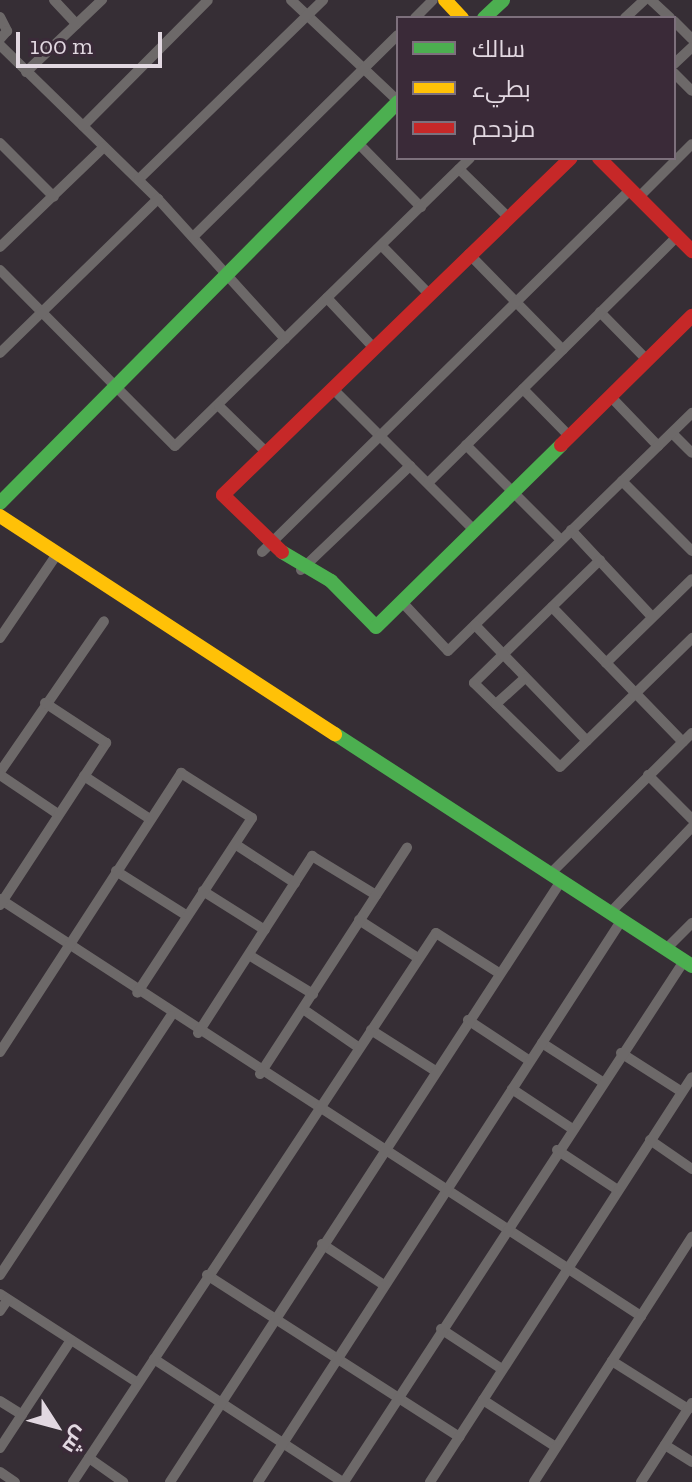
<!DOCTYPE html>
<html>
<head>
<meta charset="utf-8">
<style>
	body { margin:0 }
	#map { position:relative; width:692px; height:1482px; overflow:hidden; background:#362e35; font-family:"Zilla Slab",Cairo,serif }
	div>[style] { position:absolute }
	[style*='--x'] { left:calc(var(--x)*1px); top:calc(var(--y)*1px); width:calc(var(--w)*1px); rotate:calc(var(--a)*1deg) }
	.street>* { height:10px; margin:-5px; padding:0 5px; transform-origin:5px; border-radius:5px; background:#6d6969 }
	.fast>* { height:14px; margin:-7px; padding:0 7px; transform-origin:7px; border-radius:7px; background:#4caf50 }
	.slow>* { height:14px; margin:-7px; padding:0 7px; transform-origin:7px; border-radius:7px; background:#ffc107 }
	.jam>* { height:14px; margin:-7px; padding:0 7px; transform-origin:7px; border-radius:7px; background:#c62828 }
	span { translate:-50% -50%; white-space:nowrap; text-align:center; line-height:1.15; -webkit-text-stroke:6px #3a2a38; paint-order:stroke }
	.legend { position:absolute; left:396px; top:16px; width:280px; height:144px; box-sizing:border-box; background:#3a2a38; border:2px solid #7d707c; margin:0; padding:10px 14px; list-style:none; font-size:24px; color:#e2d8e1 }
	.legend li { display:flex; align-items:center; gap:16px; height:40px }
	.legend b { width:40px; border:2px solid #7d707c }
	.north { position:absolute; left:16px; top:1386px; width:80px; height:80px; -webkit-text-stroke:6px #3a2a38; paint-order:stroke; rotate:126deg; font-size:22px; font-weight:700; line-height:32px; text-align:center; color:#e2d8e1 }
	.north::after { content:''; display:block; margin:auto; width:28px; height:36px; background:#e2d8e1; clip-path:polygon(50% 0,100% 100%,50% 72%,0 100%) }
	.scale { position:absolute; left:16px; top:32px; width:146px; height:36px; box-sizing:border-box; border:4px solid #e2d8e1; border-top:0; padding-left:10px; font-size:24px; line-height:28px; white-space:nowrap; color:#e2d8e1; -webkit-text-stroke:6px #3a2a38; paint-order:stroke }
</style>
</head>
<body>
<div id="map">
	<div class="street">
		<div style="--x:54;--y:0;--w:33;--a:47"></div>
		<div style="--x:291;--y:0;--w:147;--a:43.3"></div>
		<div style="--x:651;--y:0;--w:26;--a:43"></div>
		<div style="--x:0;--y:17;--w:16;--a:63"></div>
		<div style="--x:7;--y:31;--w:11;--a:131"></div>
		<div style="--x:415;--y:18;--w:25;--a:-45"></div>
		<div style="--x:625;--y:18;--w:26;--a:-43"></div>
		<div style="--x:674;--y:21;--w:25;--a:45"></div>
		<div style="--x:0;--y:45;--w:221;--a:44.3"></div>
		<div style="--x:158;--y:199;--w:189;--a:47.8"></div>
		<div style="--x:674;--y:64;--w:25;--a:-43"></div>
		<div style="--x:26;--y:72;--w:105;--a:-43.5"></div>
		<div style="--x:674;--y:73;--w:25;--a:45"></div>
		<div style="--x:83;--y:126;--w:177;--a:-45.2"></div>
		<div style="--x:0;--y:143;--w:76;--a:45"></div>
		<div style="--x:358;--y:143;--w:90;--a:45.5"></div>
		<div style="--x:459;--y:169;--w:69;--a:44.4"></div>
		<div style="--x:139;--y:179;--w:257;--a:-44.2"></div>
		<div style="--x:638;--y:198;--w:76;--a:-45"></div>
		<div style="--x:194;--y:236;--w:286;--a:-44.6"></div>
		<div style="--x:382;--y:246;--w:66;--a:45.6"></div>
		<div style="--x:0;--y:247;--w:144;--a:-43.9"></div>
		<div style="--x:469;--y:254;--w:134;--a:45.6"></div>
		<div style="--x:0;--y:270;--w:248;--a:45.2"></div>
		<div style="--x:175;--y:446;--w:412;--a:-44.3"></div>
		<div style="--x:327;--y:298;--w:67;--a:46.8"></div>
		<div style="--x:600;--y:312;--w:67;--a:45.6"></div>
		<div style="--x:0;--y:353;--w:221;--a:-44.3"></div>
		<div style="--x:332;--y:388;--w:201;--a:45"></div>
		<div style="--x:523;--y:389;--w:67;--a:45.6"></div>
		<div style="--x:611;--y:397;--w:68;--a:46.2"></div>
		<div style="--x:219;--y:406;--w:66;--a:44.4"></div>
		<div style="--x:672;--y:433;--w:28;--a:45"></div>
		<div style="--x:466;--y:445;--w:134;--a:45"></div>
		<div style="--x:622;--y:481;--w:99;--a:45"></div>
		<div style="--x:428;--y:483;--w:350;--a:-44.7"></div>
		<div style="--x:571;--y:530;--w:119;--a:47"></div>
		<div style="--x:262;--y:552;--w:516;--a:-44.53"></div>
		<div style="--x:600;--y:560;--w:176;--a:135.7"></div>
		<div style="--x:474;--y:683;--w:120;--a:44.3"></div>
		<div style="--x:560;--y:767;--w:185;--a:-44.3"></div>
		<div style="--x:301;--y:570;--w:151;--a:-43.7"></div>
		<div style="--x:402;--y:602;--w:67;--a:46.8"></div>
		<div style="--x:448;--y:651;--w:341;--a:-44.3"></div>
		<div style="--x:552;--y:607;--w:188;--a:45.9"></div>
		<div style="--x:475;--y:625;--w:161;--a:46"></div>
		<div style="--x:0;--y:638;--w:102;--a:-55.8"></div>
		<div style="--x:606;--y:663;--w:120;--a:-44.3"></div>
		<div style="--x:496;--y:704;--w:39;--a:-42"></div>
		<div style="--x:0;--y:772;--w:183;--a:-55.4"></div>
		<div style="--x:0;--y:775;--w:70;--a:33.9"></div>
		<div style="--x:648;--y:775;--w:62;--a:45"></div>
		<div style="--x:84;--y:776;--w:79;--a:33.1"></div>
		<div style="--x:238;--y:846;--w:68;--a:33"></div>
		<div style="--x:116;--y:871;--w:83;--a:32.2"></div>
		<div style="--x:550;--y:874;--w:200;--a:-44.8"></div>
		<div style="--x:203;--y:891;--w:73;--a:32.2"></div>
		<div style="--x:0;--y:899;--w:765;--a:33.05"></div>
		<div style="--x:0;--y:905;--w:194;--a:-56.8"></div>
		<div style="--x:106;--y:743;--w:73;--a:-146.7"></div>
		<div style="--x:610;--y:913;--w:119;--a:-46.4"></div>
		<div style="--x:359;--y:920;--w:70;--a:32.8"></div>
		<div style="--x:666;--y:949;--w:37;--a:-45"></div>
		<div style="--x:249;--y:955;--w:75;--a:31.4"></div>
		<div style="--x:303;--y:1009;--w:67;--a:34.6"></div>
		<div style="--x:468;--y:1020;--w:74;--a:33.5"></div>
		<div style="--x:371;--y:1030;--w:75;--a:32.4"></div>
		<div style="--x:198;--y:1033;--w:211;--a:-57.2"></div>
		<div style="--x:312;--y:856;--w:75;--a:31.4"></div>
		<div style="--x:542;--y:1043;--w:70;--a:32.8"></div>
		<div style="--x:0;--y:1052;--w:333;--a:-57"></div>
		<div style="--x:181;--y:773;--w:84;--a:32.4"></div>
		<div style="--x:252;--y:818;--w:209;--a:123.3"></div>
		<div style="--x:621;--y:1053;--w:72;--a:32.6"></div>
		<div style="--x:260;--y:1074;--w:270;--a:-57"></div>
		<div style="--x:512;--y:1089;--w:71;--a:33.5"></div>
		<div style="--x:650;--y:1140;--w:51;--a:34.6"></div>
		<div style="--x:557;--y:1150;--w:73;--a:33.3"></div>
		<div style="--x:322;--y:1244;--w:74;--a:33.5"></div>
		<div style="--x:0;--y:1275;--w:310;--a:-56.6"></div>
		<div style="--x:207;--y:1275;--w:300;--a:32.7"></div>
		<div style="--x:0;--y:1294;--w:164;--a:32.8"></div>
		<div style="--x:0;--y:1311;--w:14;--a:-56"></div>
		<div style="--x:441;--y:1329;--w:73;--a:33.3"></div>
		<div style="--x:154;--y:1359;--w:225;--a:33.1"></div>
		<div style="--x:612;--y:1361;--w:90;--a:32.3"></div>
		<div style="--x:483;--y:1400;--w:87;--a:32.8"></div>
		<div style="--x:0;--y:1401;--w:26;--a:32"></div>
		<div style="--x:665;--y:1445;--w:32;--a:32"></div>
		<div style="--x:0;--y:1448;--w:129;--a:-56.7"></div>
		<div style="--x:89;--y:1458;--w:42;--a:35.2"></div>
		<div style="--x:0;--y:1472;--w:18;--a:34"></div>
		<div style="--x:73;--y:1482;--w:658;--a:-56.53"></div>
		<div style="--x:436;--y:933;--w:75;--a:32.4"></div>
		<div style="--x:170;--y:1482;--w:717;--a:-56.95"></div>
		<div style="--x:258;--y:1482;--w:668;--a:-57.09"></div>
		<div style="--x:344;--y:1482;--w:622;--a:-56.87"></div>
		<div style="--x:430;--y:1482;--w:482;--a:-57.1"></div>
		<div style="--x:534;--y:1482;--w:292;--a:-57.2"></div>
		<div style="--x:641;--y:1482;--w:94;--a:-57.2"></div>
	</div>
	<div class="fast">
		<div style="--x:484;--y:18;--w:26;--a:-43"></div>
		<div style="--x:0;--y:503;--w:565;--a:-45.22"></div>
		<div style="--x:282;--y:552;--w:57;--a:30.6"></div>
		<div style="--x:331;--y:581;--w:64;--a:45.6"></div>
		<div style="--x:376;--y:627;--w:260;--a:-44.5"></div>
		<div style="--x:335;--y:734;--w:426;--a:33"></div>
	</div>
	<div class="slow">
		<div style="--x:445;--y:0;--w:25;--a:47"></div>
		<div style="--x:0;--y:516;--w:400;--a:33.1"></div>
	</div>
	<div class="jam">
		<div style="--x:599;--y:158;--w:132;--a:45"></div>
		<div style="--x:561;--y:445;--w:184;--a:-44.6"></div>
		<div style="--x:282;--y:552;--w:82;--a:-136"></div>
		<div style="--x:223;--y:495;--w:484;--a:-44.1"></div>
	</div>
	<ul class="legend">
	<li><b style="height:10px;background:#4caf50"></b>سالك</li>
	<li><b style="height:10px;background:#ffc107"></b>بطيء</li>
	<li><b style="height:10px;background:#c62828"></b>مزدحم</li>
	</ul>
	<div class="north">ش</div>
	<div class="scale">100 m</div>
</div>
</body>
</html>
